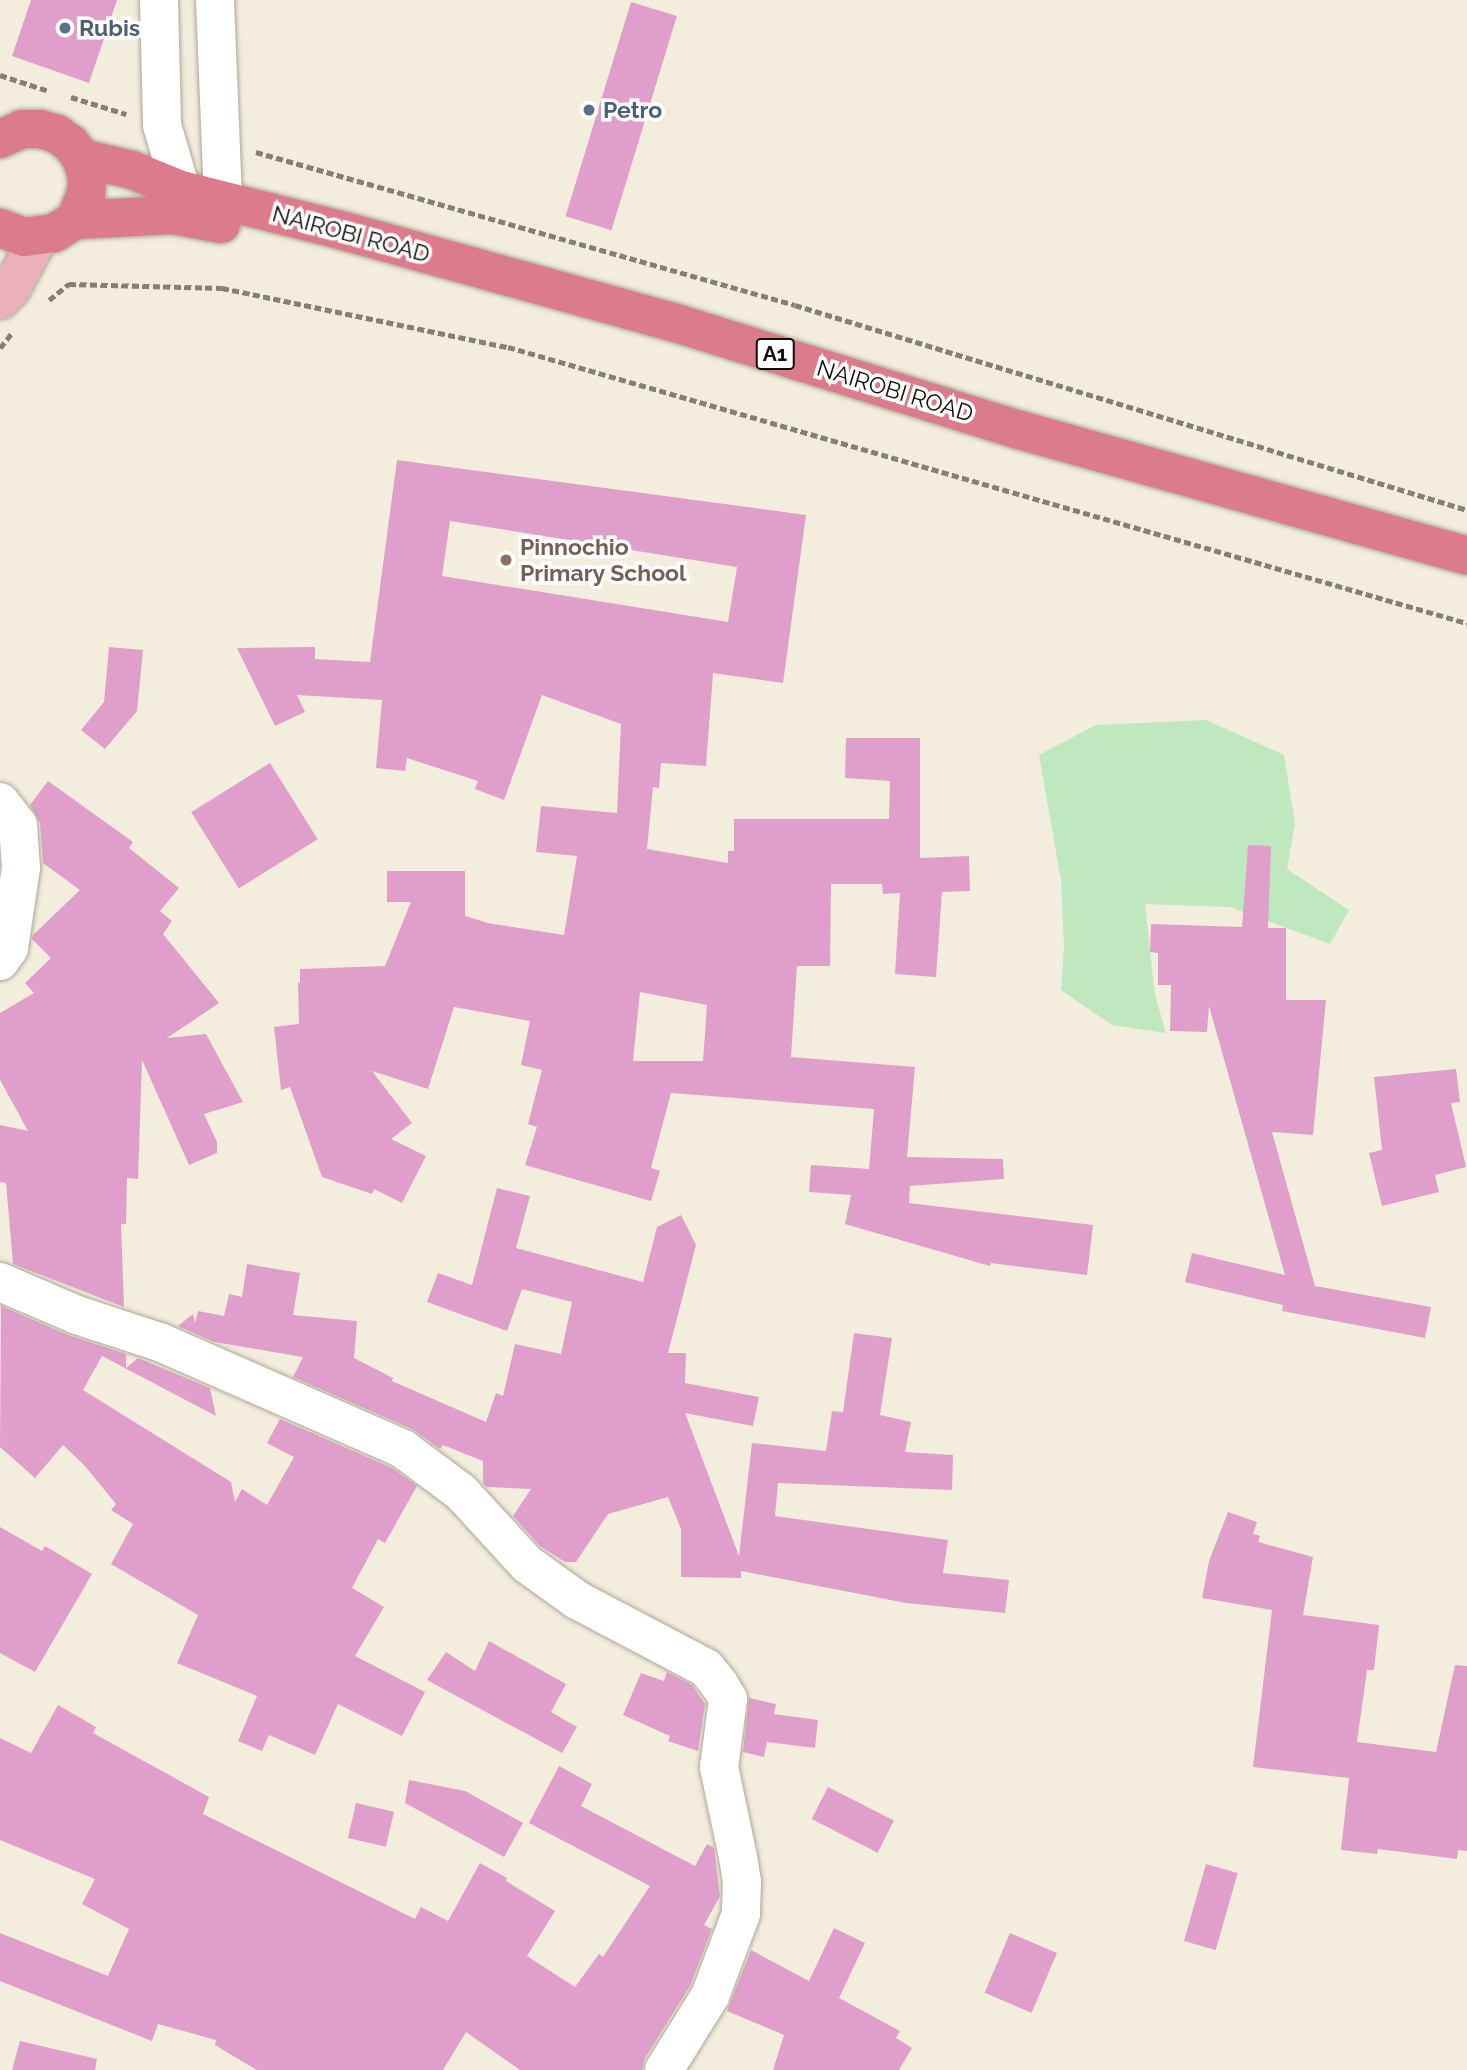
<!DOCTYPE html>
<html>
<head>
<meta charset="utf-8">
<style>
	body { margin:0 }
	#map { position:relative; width:1467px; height:2070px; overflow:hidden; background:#f3eddd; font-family:Raleway,sans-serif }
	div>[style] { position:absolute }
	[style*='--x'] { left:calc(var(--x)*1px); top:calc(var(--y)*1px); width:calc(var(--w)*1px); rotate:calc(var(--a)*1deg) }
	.green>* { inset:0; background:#c0e8be }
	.building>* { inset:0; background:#e09fca; transform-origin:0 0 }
	.path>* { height:4.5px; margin-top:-2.25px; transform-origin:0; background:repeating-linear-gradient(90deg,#848076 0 7px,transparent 0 10.5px) }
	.roads { filter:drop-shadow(0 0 2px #aca798) drop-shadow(0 0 2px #aca798) }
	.minor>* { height:38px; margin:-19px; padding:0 19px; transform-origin:19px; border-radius:19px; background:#fff }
	.major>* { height:38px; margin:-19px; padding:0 19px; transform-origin:19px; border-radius:19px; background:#eab0b9 }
	.highway>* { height:38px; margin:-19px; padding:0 19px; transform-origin:19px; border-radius:19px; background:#dc7b8b }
	.dots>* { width:19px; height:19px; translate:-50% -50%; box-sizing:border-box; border:4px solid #fff; border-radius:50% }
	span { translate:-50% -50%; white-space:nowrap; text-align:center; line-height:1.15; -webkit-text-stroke:7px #fff; paint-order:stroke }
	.shield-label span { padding:2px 5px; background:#fff; border:2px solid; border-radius:5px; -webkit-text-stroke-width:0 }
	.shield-label { font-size:21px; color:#0f0d08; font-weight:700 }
	.service-label { font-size:23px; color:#4e5e75; font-weight:700 }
	.left { translate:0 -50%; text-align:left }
	.street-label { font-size:23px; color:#0f0d08 }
	.education-label { font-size:23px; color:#785e54; font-weight:700 }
</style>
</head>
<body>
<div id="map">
	<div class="green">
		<div style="clip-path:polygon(1206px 720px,1284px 755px,1295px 824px,1287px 869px,1349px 910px,1330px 944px,1230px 907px,1145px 904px,1155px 995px,1166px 1033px,1112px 1025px,1061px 990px,1064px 947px,1061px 880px,1039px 755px,1096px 725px)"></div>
	</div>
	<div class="building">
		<div style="clip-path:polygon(31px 0,117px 0,89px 83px,12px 56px)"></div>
		<div style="left:631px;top:2px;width:48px;height:224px;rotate:17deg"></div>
		<div style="clip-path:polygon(evenodd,397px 460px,806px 515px,783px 683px,713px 673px,706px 766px,661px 763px,659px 788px,653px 787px,647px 849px,728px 863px,728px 851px,734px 851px,734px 819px,889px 819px,890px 781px,845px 778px,846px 738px,920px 738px,920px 858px,969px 856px,970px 891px,942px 892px,936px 977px,895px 974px,900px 893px,883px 894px,882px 884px,831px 884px,830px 966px,797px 966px,791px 1057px,915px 1067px,907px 1157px,1003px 1159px,1004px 1179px,910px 1186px,909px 1203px,1093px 1225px,1087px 1275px,991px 1263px,990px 1266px,845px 1224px,851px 1195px,809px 1192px,811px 1165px,869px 1169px,874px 1109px,671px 1093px,651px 1168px,660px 1171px,651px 1201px,525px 1165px,537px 1127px,528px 1124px,542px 1070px,521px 1065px,530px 1021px,454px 1007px,428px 1089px,372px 1071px,412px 1123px,391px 1139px,426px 1156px,402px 1203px,374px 1189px,372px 1194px,322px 1177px,290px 1087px,281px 1090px,274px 1027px,299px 1024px,298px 982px,300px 984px,300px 969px,385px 966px,411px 902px,387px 902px,387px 871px,465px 871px,465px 916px,488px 923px,564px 935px,577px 856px,536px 852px,541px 806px,617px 813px,621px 724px,542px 695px,504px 800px,475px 789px,478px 781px,407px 758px,405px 771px,376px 768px,382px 700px,297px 695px,305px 712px,275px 726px,237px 648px,315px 647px,315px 659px,370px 662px,397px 460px,450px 521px,737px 567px,728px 622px,442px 576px,450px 521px,397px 460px,640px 992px,707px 1005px,703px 1061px,633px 1061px,640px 992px)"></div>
		<div style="clip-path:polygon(109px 647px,143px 650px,137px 711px,105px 749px,81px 730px,104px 702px)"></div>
		<div style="left:270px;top:763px;width:90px;height:93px;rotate:58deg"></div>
		<div style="clip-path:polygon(48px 781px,133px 842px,129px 848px,179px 888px,160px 911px,172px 921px,163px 934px,219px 1003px,167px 1038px,206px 1034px,243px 1102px,204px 1114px,217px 1142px,217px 1153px,189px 1165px,142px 1060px,138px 1179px,127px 1178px,126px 1224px,121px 1224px,124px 1307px,13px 1264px,6px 1183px,0 1182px,0 1125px,28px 1131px,0 1080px,0 1013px,34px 993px,25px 983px,51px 958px,32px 939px,33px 935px,80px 890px,43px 863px,40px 823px,30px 805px)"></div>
		<div style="clip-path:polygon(1248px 845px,1271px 846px,1268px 928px,1286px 928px,1286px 1000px,1326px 1000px,1313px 1135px,1272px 1132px,1315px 1286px,1431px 1307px,1425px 1338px,1282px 1311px,1283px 1305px,1185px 1282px,1192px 1253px,1285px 1275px,1209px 1006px,1207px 1032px,1170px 1031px,1171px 985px,1158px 985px,1158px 953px,1150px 952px,1151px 924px,1242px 927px)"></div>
		<div style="clip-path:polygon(1456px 1069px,1460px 1102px,1451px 1103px,1466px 1167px,1435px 1175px,1439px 1192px,1382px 1206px,1369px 1153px,1382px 1150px,1374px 1077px)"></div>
		<div style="clip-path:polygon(497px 1188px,530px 1196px,516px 1248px,643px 1282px,657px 1227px,681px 1215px,696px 1245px,668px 1353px,686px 1353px,685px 1383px,759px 1397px,753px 1426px,685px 1413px,739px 1556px,752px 1443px,826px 1451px,832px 1411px,843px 1412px,854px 1333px,892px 1338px,880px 1415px,911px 1422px,905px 1452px,953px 1455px,952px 1490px,778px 1483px,775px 1516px,948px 1540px,943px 1573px,1009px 1580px,1005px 1613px,906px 1603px,741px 1571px,741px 1578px,681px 1577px,681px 1529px,668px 1497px,608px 1514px,576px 1562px,565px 1562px,540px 1546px,513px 1516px,531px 1489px,486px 1487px,483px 1483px,483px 1461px,443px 1445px,440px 1449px,412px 1429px,293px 1377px,303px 1357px,214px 1342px,178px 1326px,193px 1314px,195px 1323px,198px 1311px,224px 1316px,229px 1294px,242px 1297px,247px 1264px,300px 1273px,293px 1315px,357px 1321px,354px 1358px,393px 1378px,392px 1381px,486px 1422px,496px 1393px,503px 1396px,515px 1344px,561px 1354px,572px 1302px,522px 1289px,507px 1331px,427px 1302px,438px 1273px,472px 1285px)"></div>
		<div style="clip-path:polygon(1px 1306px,68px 1335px,126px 1354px,126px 1368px,138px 1358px,210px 1388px,216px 1416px,102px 1356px,83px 1390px,231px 1482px,235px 1502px,242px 1489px,267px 1505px,294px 1457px,267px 1443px,280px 1419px,392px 1468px,417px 1486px,385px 1543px,378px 1539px,352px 1588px,384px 1607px,355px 1656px,425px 1692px,402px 1736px,338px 1704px,315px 1755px,269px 1735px,262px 1751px,238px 1741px,257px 1696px,177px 1663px,198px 1615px,111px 1564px,133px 1524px,111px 1510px,116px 1504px,84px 1465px,63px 1445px,35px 1478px,0 1447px)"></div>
		<div style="clip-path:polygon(1228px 1512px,1257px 1522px,1253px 1534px,1260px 1536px,1258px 1542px,1313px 1557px,1303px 1615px,1379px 1625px,1374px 1670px,1367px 1670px,1357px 1742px,1436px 1752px,1455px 1665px,1467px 1666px,1467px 1851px,1458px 1850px,1457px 1859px,1378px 1849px,1377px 1854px,1341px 1850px,1349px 1778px,1253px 1767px,1272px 1610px,1202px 1598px,1209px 1561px)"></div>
		<div style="clip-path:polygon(0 1527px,42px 1551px,45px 1546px,92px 1574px,35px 1672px,0 1653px)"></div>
		<div style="clip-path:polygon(489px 1641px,566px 1684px,551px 1712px,577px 1727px,562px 1753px,427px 1680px,446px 1652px,475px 1671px)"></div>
		<div style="clip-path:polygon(667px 1672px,692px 1685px,705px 1704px,698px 1751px,668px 1741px,670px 1736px,623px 1715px,641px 1673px,664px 1681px)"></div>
		<div style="clip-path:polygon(749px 1698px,776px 1704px,774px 1714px,818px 1720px,815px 1748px,767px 1742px,764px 1757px,743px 1752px)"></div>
		<div style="clip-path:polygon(58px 1705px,96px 1727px,93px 1733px,209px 1797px,203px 1814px,415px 1919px,421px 1907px,448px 1921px,480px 1863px,507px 1878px,506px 1881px,555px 1911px,527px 1956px,575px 1987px,599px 1954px,603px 1957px,650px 1886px,529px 1823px,559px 1766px,592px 1784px,581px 1806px,695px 1866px,707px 1844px,714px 1848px,720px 1896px,704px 1925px,712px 1929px,690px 1986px,645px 2058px,642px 2070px,520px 2070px,466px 2032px,443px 2070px,257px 2070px,215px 2045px,216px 2040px,158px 2024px,152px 2041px,0 1981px,0 1933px,108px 1976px,129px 1929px,82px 1904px,95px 1879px,0 1840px,0 1738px,31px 1753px)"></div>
		<div style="clip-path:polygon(409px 1780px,465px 1791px,523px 1823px,504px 1857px,405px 1803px)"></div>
		<div style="left:828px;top:1787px;width:74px;height:36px;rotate:27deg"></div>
		<div style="left:356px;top:1803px;width:39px;height:36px;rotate:13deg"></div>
		<div style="left:1206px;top:1864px;width:33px;height:80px;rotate:16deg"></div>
		<div style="clip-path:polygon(834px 1928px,865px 1943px,839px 1998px,900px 2031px,896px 2038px,912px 2048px,899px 2070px,773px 2070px,784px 2035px,727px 2011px,751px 1950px,809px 1981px)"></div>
		<div style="left:1010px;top:1933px;width:51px;height:65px;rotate:23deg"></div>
		<div style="clip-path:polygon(20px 2041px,97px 2059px,95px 2070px,12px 2070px)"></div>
	</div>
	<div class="path">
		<div style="--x:0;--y:75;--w:52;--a:18.1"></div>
		<div style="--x:71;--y:97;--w:58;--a:17.2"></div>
		<div style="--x:256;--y:152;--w:560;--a:15.85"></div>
		<div style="--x:795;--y:305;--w:703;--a:16.96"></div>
		<div style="--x:49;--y:300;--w:26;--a:-39"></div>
		<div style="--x:69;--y:284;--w:153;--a:1.5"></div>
		<div style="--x:222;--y:288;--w:292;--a:11.7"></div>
		<div style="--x:508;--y:347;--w:998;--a:16.06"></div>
		<div style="--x:0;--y:348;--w:18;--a:-52"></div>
	</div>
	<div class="roads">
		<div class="minor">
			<div style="--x:159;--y:0;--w:125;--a:88.6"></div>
			<div style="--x:162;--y:125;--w:68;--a:73.7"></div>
			<div style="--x:215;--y:0;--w:200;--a:87.7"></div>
			<div style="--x:0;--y:802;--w:29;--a:52"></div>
			<div style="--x:18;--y:825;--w:43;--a:86"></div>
			<div style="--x:21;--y:868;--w:81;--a:98.5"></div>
			<div style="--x:9;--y:948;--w:16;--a:125"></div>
			<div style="--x:0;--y:1282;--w:84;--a:23.2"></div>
			<div style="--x:77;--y:1315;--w:89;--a:18.2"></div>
			<div style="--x:162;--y:1343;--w:263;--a:23.7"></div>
			<div style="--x:403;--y:1449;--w:72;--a:36.6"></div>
			<div style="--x:461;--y:1492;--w:98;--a:47.5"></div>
			<div style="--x:527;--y:1564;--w:62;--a:35.8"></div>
			<div style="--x:577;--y:1600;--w:146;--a:27.8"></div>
			<div style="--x:706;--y:1668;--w:21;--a:51"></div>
			<div style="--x:719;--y:1684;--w:17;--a:59"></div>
			<div style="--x:728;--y:1699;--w:69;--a:97.5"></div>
			<div style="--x:719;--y:1767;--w:92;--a:78.1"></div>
			<div style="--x:738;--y:1857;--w:25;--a:81"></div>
			<div style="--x:742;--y:1882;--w:32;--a:92"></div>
			<div style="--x:741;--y:1914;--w:88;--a:110.7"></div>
			<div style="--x:710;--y:1996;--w:87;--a:121.9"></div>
		</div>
		<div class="major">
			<div style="--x:0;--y:300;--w:16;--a:-45"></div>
			<div style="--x:11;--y:289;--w:59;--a:-61.7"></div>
		</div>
		<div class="highway">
			<div style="--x:0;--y:139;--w:24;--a:-24"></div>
			<div style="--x:22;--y:129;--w:18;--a:0"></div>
			<div style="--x:40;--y:129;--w:18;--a:16"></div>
			<div style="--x:57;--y:134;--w:17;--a:36"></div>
			<div style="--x:71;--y:144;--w:17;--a:54"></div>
			<div style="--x:81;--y:158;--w:19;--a:72"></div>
			<div style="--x:87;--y:176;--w:18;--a:93"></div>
			<div style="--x:86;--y:194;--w:28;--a:113"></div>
			<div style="--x:75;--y:220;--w:25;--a:148"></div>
			<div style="--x:54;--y:233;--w:30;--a:172"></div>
			<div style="--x:24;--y:237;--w:26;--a:-159"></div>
			<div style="--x:81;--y:158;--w:52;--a:13.2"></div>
			<div style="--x:132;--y:170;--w:53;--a:22.2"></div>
			<div style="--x:181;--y:190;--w:168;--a:14.1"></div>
			<div style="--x:344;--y:231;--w:348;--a:15.5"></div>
			<div style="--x:679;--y:324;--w:357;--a:17.3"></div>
			<div style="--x:1020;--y:430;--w:464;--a:15.7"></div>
			<div style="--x:75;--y:220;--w:98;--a:-2.9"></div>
			<div style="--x:173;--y:215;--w:49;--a:10.6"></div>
		</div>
	</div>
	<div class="dots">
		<div style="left:65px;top:28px;background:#5c6f8a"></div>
		<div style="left:589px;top:110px;background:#5c6f8a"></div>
		<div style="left:506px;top:560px;background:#8d6e63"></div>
	</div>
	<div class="shield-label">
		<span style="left:775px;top:354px">A1</span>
	</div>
	<div class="service-label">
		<span class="left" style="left:79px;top:28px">Rubis</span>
		<span class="left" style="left:603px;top:110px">Petro</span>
	</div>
	<div class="street-label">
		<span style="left:351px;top:234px;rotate:15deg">NAIROBI ROAD</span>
		<span style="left:895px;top:391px;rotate:17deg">NAIROBI ROAD</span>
	</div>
	<div class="education-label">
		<span class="left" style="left:520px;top:560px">Pinnochio<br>Primary School</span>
	</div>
</div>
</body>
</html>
